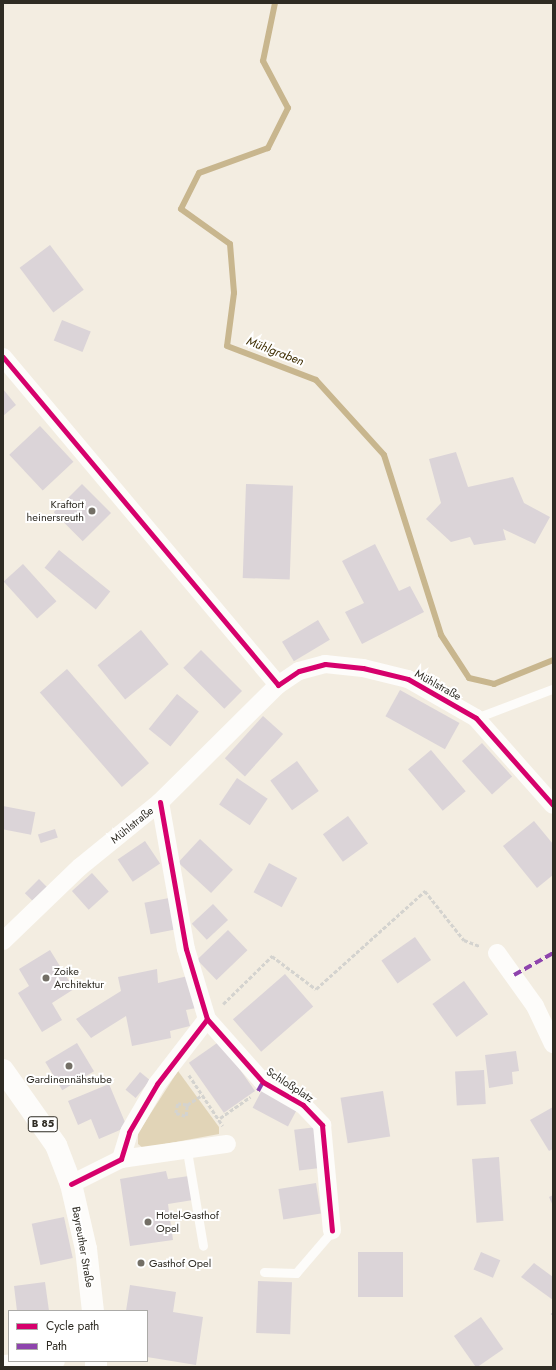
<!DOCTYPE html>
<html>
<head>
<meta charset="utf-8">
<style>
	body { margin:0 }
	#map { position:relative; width:556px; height:1370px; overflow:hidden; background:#f3ede1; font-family:Jost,sans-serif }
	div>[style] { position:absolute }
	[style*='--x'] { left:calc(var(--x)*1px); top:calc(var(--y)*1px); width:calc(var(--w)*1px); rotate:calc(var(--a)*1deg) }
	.green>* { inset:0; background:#e1d4b7 }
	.stream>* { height:6px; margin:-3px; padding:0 3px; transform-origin:3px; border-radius:3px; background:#c8b68e }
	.building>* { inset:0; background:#dbd4d8; transform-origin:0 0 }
	.path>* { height:2.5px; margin-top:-1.25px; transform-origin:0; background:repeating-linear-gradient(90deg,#d4d3cf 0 4px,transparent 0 6px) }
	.lane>* { height:9px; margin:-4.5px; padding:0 4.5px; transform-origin:4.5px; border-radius:4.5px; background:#fdfcfa }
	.street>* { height:18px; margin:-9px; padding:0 9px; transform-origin:9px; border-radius:9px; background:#fdfcfa }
	.primary>* { height:22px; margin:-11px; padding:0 11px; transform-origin:11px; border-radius:11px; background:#fdfcfa }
	.quiet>* { height:4px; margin-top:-2px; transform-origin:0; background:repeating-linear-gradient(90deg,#8e44ad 0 8px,transparent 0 12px) }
	.cycleway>* { height:5px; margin:-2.5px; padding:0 2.5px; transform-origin:2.5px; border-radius:2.5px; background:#d6006c }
	.dots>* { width:11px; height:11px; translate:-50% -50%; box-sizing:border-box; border:2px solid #fff; border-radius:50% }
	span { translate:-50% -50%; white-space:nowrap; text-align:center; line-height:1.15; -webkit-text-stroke:4px #fff; paint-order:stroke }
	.shield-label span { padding:1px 3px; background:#fff; border:1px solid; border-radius:3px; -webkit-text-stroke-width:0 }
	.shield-label { font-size:10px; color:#2e2b23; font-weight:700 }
	.poi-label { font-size:11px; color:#2e2b23 }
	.right { translate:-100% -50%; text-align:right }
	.left { translate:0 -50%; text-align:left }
	.street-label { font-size:11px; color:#2e2b23 }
	.water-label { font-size:12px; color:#3d2d00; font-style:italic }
	.frame { position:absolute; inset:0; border:4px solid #2e2b23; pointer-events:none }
	.legend { position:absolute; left:8px; top:1310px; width:140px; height:52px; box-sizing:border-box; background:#fff; border:1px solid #abaaa7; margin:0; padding:5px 7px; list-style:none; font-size:12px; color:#2e2b23 }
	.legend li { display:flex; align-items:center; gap:8px; height:20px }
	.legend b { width:20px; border:1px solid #abaaa7 }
</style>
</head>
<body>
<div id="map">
	<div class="green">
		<div style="clip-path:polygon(178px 1071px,219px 1127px,219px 1134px,143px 1148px,138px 1144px,138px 1133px)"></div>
	</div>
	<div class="stream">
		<div style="--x:275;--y:3;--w:59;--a:101.7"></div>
		<div style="--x:263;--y:61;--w:53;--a:62"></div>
		<div style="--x:288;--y:108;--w:45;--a:116.6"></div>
		<div style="--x:268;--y:148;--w:73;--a:160.1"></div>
		<div style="--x:199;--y:173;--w:40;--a:116.6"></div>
		<div style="--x:181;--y:209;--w:60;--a:35.5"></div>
		<div style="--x:230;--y:244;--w:49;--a:85.3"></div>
		<div style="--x:234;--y:293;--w:53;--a:97.5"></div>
		<div style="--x:227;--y:346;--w:95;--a:20.9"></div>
		<div style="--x:316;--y:380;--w:101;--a:47.8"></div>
		<div style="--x:384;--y:455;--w:189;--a:72.4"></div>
		<div style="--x:441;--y:635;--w:51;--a:56.9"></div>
		<div style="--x:469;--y:678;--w:26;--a:13"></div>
		<div style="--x:494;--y:684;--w:64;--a:-22.1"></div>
	</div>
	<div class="building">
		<div style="left:50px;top:245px;width:56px;height:38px;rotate:53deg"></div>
		<div style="left:62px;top:320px;width:31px;height:22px;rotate:22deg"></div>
		<div style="clip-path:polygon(3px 389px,16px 405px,3px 416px)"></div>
		<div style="left:40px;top:426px;width:49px;height:42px;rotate:47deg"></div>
		<div style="clip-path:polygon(456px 452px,468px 487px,513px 477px,524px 503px,550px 517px,535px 544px,503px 529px,506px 540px,474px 545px,470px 537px,451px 542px,426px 519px,441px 503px,429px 459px)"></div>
		<div style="left:82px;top:484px;width:41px;height:40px;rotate:45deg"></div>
		<div style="left:246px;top:484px;width:47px;height:94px;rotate:2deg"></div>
		<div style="clip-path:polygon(375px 544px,399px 591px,410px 586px,424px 612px,362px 644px,345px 612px,364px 603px,342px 561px)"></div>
		<div style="left:59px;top:550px;width:66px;height:23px;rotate:39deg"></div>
		<div style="left:23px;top:564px;width:50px;height:26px;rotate:48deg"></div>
		<div style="left:318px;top:620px;width:23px;height:42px;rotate:59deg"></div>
		<div style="left:141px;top:630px;width:44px;height:56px;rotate:51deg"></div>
		<div style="left:201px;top:650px;width:58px;height:25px;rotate:45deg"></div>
		<div style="left:67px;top:669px;width:125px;height:36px;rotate:49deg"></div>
		<div style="left:400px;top:690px;width:68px;height:30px;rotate:29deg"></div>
		<div style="left:177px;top:694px;width:28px;height:45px;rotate:39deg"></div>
		<div style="left:263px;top:716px;width:27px;height:57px;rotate:42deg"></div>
		<div style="left:482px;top:743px;width:45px;height:27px;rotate:48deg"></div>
		<div style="left:431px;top:750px;width:54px;height:30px;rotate:50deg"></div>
		<div style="left:297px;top:761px;width:37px;height:33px;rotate:54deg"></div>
		<div style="left:237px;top:778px;width:37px;height:32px;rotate:34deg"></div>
		<div style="left:3px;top:806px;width:33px;height:23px;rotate:11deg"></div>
		<div style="left:348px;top:816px;width:34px;height:31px;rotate:54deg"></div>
		<div style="clip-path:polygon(534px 821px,553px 844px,553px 875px,537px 888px,503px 846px)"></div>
		<div style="left:55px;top:829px;width:9px;height:18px;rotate:72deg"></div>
		<div style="left:200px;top:839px;width:45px;height:32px;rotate:43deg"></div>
		<div style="left:145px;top:841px;width:27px;height:33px;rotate:56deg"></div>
		<div style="left:269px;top:863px;width:32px;height:33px;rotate:28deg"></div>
		<div style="left:92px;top:873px;width:25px;height:27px;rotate:48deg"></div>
		<div style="left:39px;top:879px;width:13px;height:20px;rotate:45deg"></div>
		<div style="left:169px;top:898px;width:32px;height:25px;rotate:79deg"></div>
		<div style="left:213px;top:904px;width:22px;height:29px;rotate:47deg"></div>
		<div style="left:228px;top:930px;width:28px;height:43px;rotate:46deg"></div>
		<div style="left:415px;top:937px;width:28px;height:41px;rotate:55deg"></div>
		<div style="clip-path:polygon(50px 950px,74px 989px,52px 1003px,62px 1020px,42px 1032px,18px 993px,29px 986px,19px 969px)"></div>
		<div style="clip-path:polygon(157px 969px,158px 983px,188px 976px,196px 1008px,186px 1010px,190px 1026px,170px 1031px,171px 1038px,132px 1046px,126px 1016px,91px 1038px,76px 1019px,121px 991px,118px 977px)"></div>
		<div style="left:285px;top:974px;width:43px;height:69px;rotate:49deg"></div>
		<div style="left:464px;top:981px;width:41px;height:39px;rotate:54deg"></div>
		<div style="left:220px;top:1041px;width:61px;height:38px;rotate:55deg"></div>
		<div style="left:77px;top:1043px;width:33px;height:37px;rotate:59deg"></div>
		<div style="clip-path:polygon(516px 1051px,519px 1071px,512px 1072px,513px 1084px,489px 1088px,485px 1055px)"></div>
		<div style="left:484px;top:1070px;width:34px;height:29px;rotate:87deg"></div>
		<div style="left:140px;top:1072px;width:13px;height:23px;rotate:39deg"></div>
		<div style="clip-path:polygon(109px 1084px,127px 1127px,99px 1139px,91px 1119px,78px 1125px,68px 1101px)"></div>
		<div style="left:262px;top:1090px;width:40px;height:20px;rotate:28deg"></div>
		<div style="left:383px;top:1091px;width:46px;height:43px;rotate:81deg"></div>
		<div style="clip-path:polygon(553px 1107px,553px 1149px,549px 1151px,530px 1120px)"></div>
		<div style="left:317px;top:1127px;width:41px;height:23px;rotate:83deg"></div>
		<div style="left:499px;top:1157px;width:64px;height:27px;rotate:86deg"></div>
		<div style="clip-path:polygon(166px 1171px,168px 1179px,189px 1176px,193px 1200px,168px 1204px,173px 1240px,130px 1246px,120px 1179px)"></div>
		<div style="left:316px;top:1183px;width:31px;height:38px;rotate:81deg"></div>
		<div style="clip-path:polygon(553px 1195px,553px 1206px,549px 1197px)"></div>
		<div style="left:64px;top:1217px;width:42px;height:33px;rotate:78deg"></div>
		<div style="left:358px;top:1252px;width:45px;height:45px"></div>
		<div style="left:481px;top:1252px;width:21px;height:19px;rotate:23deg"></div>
		<div style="clip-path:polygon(534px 1263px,553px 1277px,553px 1300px,521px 1277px)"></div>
		<div style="left:258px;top:1281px;width:34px;height:52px;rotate:2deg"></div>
		<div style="clip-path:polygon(45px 1282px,49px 1311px,17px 1311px,14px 1286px)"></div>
		<div style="clip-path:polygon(130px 1285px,176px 1292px,173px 1312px,203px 1317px,196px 1365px,147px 1357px,147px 1311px,126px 1311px)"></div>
		<div style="left:481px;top:1317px;width:39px;height:33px;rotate:55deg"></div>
	</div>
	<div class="path">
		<div style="--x:223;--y:1004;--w:69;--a:-44.4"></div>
		<div style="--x:272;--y:956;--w:55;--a:36.9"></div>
		<div style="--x:316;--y:989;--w:147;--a:-42"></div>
		<div style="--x:425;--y:891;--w:63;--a:51.5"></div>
		<div style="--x:464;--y:940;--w:17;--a:21"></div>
		<div style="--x:189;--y:1075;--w:61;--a:56.3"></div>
		<div style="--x:187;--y:1105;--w:9;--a:-174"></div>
		<div style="--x:178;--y:1104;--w:9;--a:103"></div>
		<div style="--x:176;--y:1113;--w:10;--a:17"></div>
		<div style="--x:186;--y:1116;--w:11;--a:-85"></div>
		<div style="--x:187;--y:1105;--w:18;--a:-34"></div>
		<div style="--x:220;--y:1118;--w:37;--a:-35"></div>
		<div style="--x:551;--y:1314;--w:2;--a:0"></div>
	</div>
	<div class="lane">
		<div style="--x:476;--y:718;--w:81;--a:-20.9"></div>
		<div style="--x:187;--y:1151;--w:96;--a:80.4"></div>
		<div style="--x:264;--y:1272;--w:32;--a:2"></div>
		<div style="--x:296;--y:1273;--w:55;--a:-49.4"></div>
	</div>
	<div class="street">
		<div style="--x:3;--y:357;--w:428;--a:50"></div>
		<div style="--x:160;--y:802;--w:149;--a:80"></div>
		<div style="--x:186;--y:949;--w:73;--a:73.3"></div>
		<div style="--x:207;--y:1019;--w:84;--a:48.4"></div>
		<div style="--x:263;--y:1082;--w:46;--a:29.9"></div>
		<div style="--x:303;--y:1105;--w:28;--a:46"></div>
		<div style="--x:322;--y:1125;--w:106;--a:84.6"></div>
		<div style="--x:3;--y:941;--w:107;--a:-43.9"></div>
		<div style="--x:80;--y:867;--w:103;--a:-39.1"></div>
		<div style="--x:160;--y:802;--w:166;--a:-44.8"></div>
		<div style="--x:278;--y:685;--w:25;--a:-34"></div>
		<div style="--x:299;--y:671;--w:27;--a:-15"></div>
		<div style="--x:325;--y:664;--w:38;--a:6"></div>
		<div style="--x:363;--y:668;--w:46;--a:13.7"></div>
		<div style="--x:408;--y:679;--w:78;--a:29.8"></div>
		<div style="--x:476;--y:718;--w:116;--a:48.5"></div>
		<div style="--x:497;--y:953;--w:65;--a:54.4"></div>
		<div style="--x:535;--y:1006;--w:42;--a:64.7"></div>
		<div style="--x:121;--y:1159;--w:107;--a:-8.1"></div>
		<div style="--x:71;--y:1184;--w:56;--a:-26.6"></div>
		<div style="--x:121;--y:1159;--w:28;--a:-73"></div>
		<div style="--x:129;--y:1132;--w:56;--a:-59.7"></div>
		<div style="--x:157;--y:1084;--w:82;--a:-52.4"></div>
		<div style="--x:3;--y:1364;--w:53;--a:-3.2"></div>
	</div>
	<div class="primary">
		<div style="--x:3;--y:1070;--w:92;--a:54.8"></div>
		<div style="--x:56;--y:1145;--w:42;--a:69"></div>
		<div style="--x:71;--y:1184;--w:67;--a:77"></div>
		<div style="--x:86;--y:1249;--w:62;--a:83.6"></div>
		<div style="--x:96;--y:1361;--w:6;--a:90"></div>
	</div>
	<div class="quiet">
		<div style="--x:552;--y:689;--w:1;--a:0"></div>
		<div style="--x:514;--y:975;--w:45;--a:-29.4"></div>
		<div style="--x:258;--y:1091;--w:10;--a:-61"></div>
	</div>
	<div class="cycleway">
		<div style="--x:3;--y:357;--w:428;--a:50"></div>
		<div style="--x:278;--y:685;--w:25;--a:-34"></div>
		<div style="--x:299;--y:671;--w:27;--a:-15"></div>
		<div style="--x:325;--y:664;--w:38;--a:6"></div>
		<div style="--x:363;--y:668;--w:46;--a:13.7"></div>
		<div style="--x:408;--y:679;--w:78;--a:29.8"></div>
		<div style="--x:476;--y:718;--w:116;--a:48.5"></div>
		<div style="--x:160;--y:802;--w:149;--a:80"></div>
		<div style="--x:186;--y:949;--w:73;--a:73.3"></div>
		<div style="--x:207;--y:1019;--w:84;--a:48.4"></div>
		<div style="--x:263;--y:1082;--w:46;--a:29.9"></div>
		<div style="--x:303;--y:1105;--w:28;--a:46"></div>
		<div style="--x:322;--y:1125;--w:106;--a:84.6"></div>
		<div style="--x:71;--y:1184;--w:56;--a:-26.6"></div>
		<div style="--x:121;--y:1159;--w:28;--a:-73"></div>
		<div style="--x:129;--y:1132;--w:56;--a:-59.7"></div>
		<div style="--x:157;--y:1084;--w:82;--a:-52.4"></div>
	</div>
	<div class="dots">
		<div style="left:92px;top:511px;background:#736f66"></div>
		<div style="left:46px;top:978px;background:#736f66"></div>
		<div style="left:69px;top:1066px;background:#736f66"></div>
		<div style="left:148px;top:1222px;background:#736f66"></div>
		<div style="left:141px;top:1263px;background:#736f66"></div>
	</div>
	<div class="shield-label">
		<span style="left:43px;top:1124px">B 85</span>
	</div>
	<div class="poi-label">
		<span class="right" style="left:84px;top:511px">Kraftort<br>heinersreuth</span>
		<span class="left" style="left:54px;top:978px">Zoike<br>Architektur</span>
		<span style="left:69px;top:1079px">Gardinennähstube</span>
		<span class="left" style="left:156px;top:1222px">Hotel-Gasthof<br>Opel</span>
		<span class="left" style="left:149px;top:1263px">Gasthof Opel</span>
	</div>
	<div class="street-label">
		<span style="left:438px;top:685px;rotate:29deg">Mühlstraße</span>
		<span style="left:132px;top:825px;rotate:-39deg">Mühlstraße</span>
		<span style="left:290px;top:1085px;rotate:33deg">Schloßplatz</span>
		<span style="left:83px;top:1247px;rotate:80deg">Bayreuther Straße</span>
	</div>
	<div class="water-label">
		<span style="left:275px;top:352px;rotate:21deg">Mühlgraben</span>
	</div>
	<div class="frame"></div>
	<ul class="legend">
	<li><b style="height:5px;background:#d6006c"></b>Cycle path</li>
	<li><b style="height:5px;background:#8e44ad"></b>Path</li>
	</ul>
</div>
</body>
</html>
